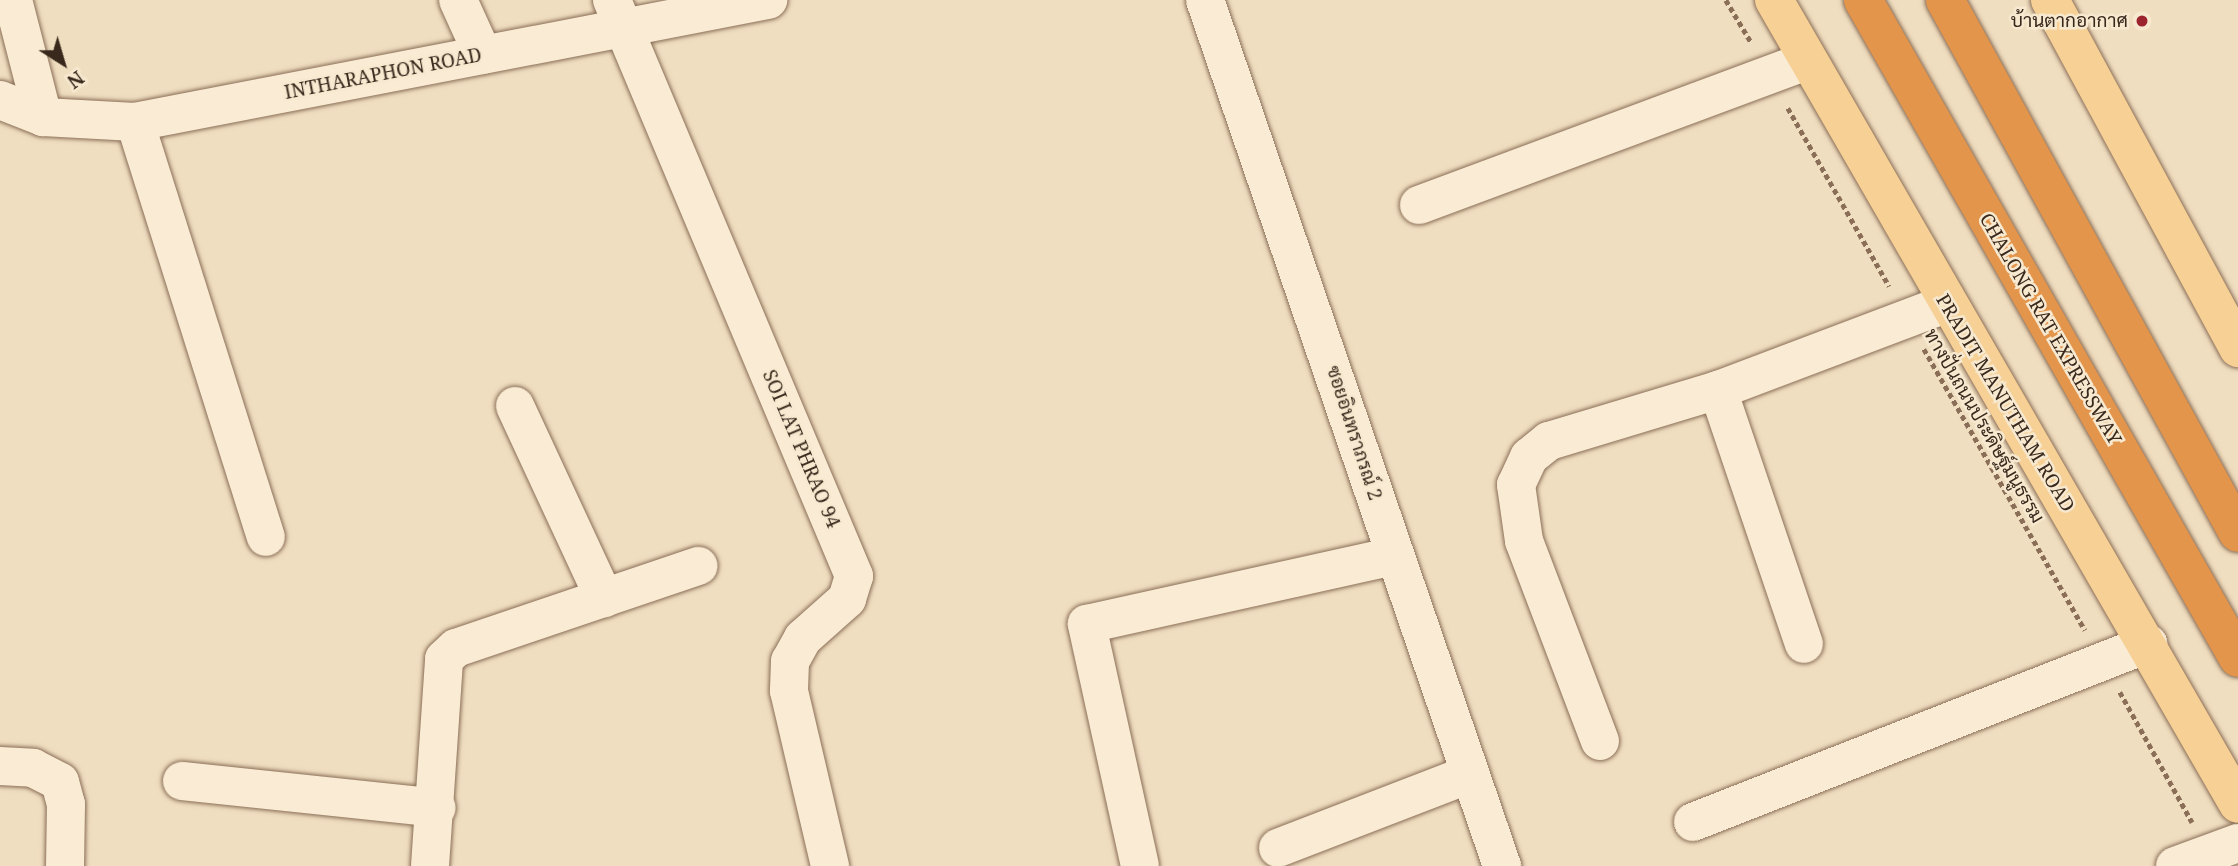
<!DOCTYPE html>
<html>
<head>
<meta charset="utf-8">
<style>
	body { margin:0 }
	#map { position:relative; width:2238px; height:866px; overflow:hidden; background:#f0dec0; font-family:"Noto Serif",Sarabun,serif }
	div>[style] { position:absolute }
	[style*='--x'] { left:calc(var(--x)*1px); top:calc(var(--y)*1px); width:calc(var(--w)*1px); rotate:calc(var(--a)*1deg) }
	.path>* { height:4.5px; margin-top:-2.25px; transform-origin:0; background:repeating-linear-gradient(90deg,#8a6e57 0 5px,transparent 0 8.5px) }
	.roads { filter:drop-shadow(0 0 2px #8a6e57) drop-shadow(0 0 2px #8a6e57) }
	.minor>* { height:38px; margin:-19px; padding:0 19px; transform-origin:19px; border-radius:19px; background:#faecd4 }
	.tertiary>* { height:38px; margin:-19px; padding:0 19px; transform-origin:19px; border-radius:19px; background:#faecd4 }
	.primary>* { height:38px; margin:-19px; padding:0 19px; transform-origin:19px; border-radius:19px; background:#f6d095 }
	.motorway>* { height:38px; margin:-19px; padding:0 19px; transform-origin:19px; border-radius:19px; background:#e4954c }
	.dots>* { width:19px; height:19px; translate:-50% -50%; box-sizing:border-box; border:4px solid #f7e9d0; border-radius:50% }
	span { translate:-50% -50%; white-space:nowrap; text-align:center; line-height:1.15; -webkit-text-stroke:5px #f7e9d0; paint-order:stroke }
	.poi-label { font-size:19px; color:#39281c }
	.right { translate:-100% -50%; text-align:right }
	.street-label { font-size:19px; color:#39281c }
	.north { position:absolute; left:28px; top:28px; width:70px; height:70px; -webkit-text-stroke:5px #f7e9d0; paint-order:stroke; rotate:143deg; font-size:19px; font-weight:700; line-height:28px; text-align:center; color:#39281c }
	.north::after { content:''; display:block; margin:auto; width:24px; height:32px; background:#39281c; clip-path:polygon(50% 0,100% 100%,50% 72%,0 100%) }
</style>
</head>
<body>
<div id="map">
	<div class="path">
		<div style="--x:1726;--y:0;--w:49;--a:59.2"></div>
		<div style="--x:1788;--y:108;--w:205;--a:60.4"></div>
		<div style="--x:1924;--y:349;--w:324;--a:60.2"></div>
		<div style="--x:2120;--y:692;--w:149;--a:61"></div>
	</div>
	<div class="roads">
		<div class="minor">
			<div style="--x:13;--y:0;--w:121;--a:75.6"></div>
			<div style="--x:458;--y:0;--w:60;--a:65.6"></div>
			<div style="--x:612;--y:0;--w:625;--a:67.21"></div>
			<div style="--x:854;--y:576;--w:24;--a:107"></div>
			<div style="--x:847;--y:599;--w:59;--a:138.4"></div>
			<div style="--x:803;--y:638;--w:26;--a:119"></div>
			<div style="--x:790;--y:661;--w:30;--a:92"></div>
			<div style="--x:789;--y:691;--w:180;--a:76.8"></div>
			<div style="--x:1205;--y:0;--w:916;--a:71.07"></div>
			<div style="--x:135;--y:122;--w:435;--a:72.5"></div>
			<div style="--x:1419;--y:205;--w:414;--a:-20.4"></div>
			<div style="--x:1718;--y:390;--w:268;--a:71.3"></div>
			<div style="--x:515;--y:406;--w:212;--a:65.1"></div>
			<div style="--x:1600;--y:741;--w:214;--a:-110.8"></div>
			<div style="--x:1524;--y:541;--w:57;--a:-98.1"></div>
			<div style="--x:1516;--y:485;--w:31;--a:-65"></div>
			<div style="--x:1529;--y:457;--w:26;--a:-39"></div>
			<div style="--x:1549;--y:441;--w:177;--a:-16.8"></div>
			<div style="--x:1718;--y:390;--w:244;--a:-20.7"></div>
			<div style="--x:0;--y:766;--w:33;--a:3"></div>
			<div style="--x:33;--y:768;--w:30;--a:27"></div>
			<div style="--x:60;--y:782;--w:23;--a:75"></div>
			<div style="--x:66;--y:804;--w:62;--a:90.9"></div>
			<div style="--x:182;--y:781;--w:256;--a:6"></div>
			<div style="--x:1693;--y:822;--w:489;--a:-21.4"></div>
			<div style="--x:1278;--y:848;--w:206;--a:-21.1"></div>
			<div style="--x:430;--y:866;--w:207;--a:-86.1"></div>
			<div style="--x:444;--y:659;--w:16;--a:-43"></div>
			<div style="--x:456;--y:648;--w:256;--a:-18.7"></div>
			<div style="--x:1140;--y:866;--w:248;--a:-102.4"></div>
			<div style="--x:1087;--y:624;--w:314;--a:-12.5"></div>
			<div style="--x:2175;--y:866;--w:67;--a:-20.1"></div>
		</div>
		<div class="tertiary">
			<div style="--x:0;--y:100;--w:46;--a:21.6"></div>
			<div style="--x:43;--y:117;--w:92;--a:3.1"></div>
			<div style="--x:135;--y:122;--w:645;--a:-10.91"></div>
		</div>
		<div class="primary">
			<div style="--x:1774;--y:0;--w:928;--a:60.01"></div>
			<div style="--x:2050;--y:0;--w:396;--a:61.6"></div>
		</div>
		<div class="motorway">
			<div style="--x:1863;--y:0;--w:757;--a:60.32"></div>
			<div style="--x:1945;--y:0;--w:608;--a:61.2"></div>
		</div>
	</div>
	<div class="dots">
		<div style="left:2142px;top:21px;background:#9c242e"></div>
	</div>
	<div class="poi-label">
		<span class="right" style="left:2128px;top:21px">บ้านตากอากาศ</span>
	</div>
	<div class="street-label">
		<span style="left:383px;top:74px;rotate:-11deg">INTHARAPHON ROAD</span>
		<span style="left:2050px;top:329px;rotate:60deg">CHALONG RAT EXPRESSWAY</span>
		<span style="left:2005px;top:403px;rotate:59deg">PRADIT MANUTHAM ROAD</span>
		<span style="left:1984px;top:426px;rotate:60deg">ทางปั่นถนนประดิษฐ์มนูธรรม</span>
		<span style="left:1354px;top:433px;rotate:72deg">ซอยอินทราภรณ์ 2</span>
		<span style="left:801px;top:449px;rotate:67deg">SOI LAT PHRAO 94</span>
	</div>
	<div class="north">N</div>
</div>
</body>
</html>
